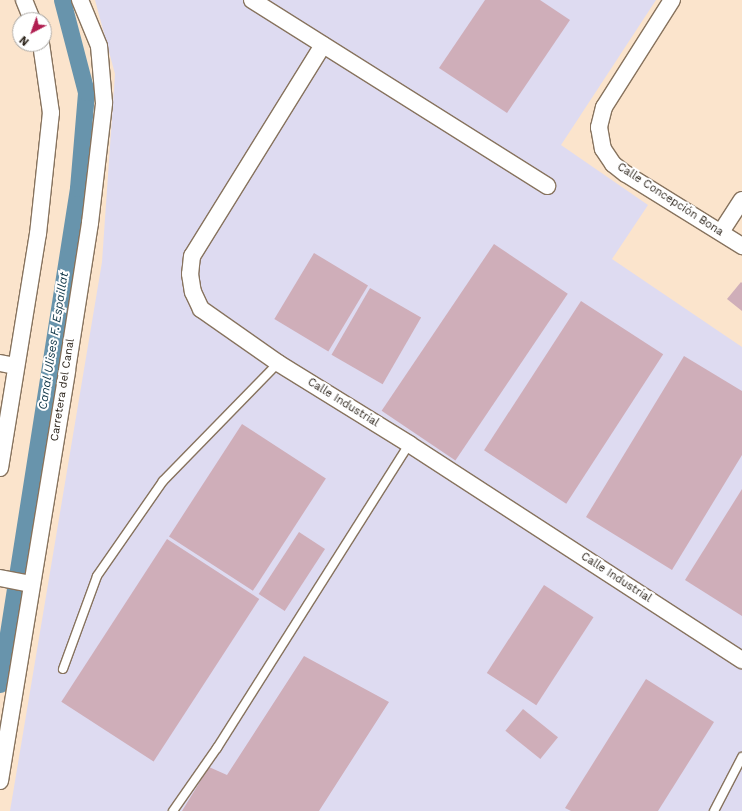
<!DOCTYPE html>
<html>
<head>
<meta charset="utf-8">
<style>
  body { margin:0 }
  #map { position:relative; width:742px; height:811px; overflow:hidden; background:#fbe4cc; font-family:"Work Sans",sans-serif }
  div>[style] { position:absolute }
  .industrial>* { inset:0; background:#dedbf1 }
  .canal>* { height:17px; margin:-8.5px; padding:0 8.5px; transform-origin:8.5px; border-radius:8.5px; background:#6894ac }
  .building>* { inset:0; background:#cfaeb9; transform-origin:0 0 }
  .roads { filter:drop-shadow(1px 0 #87735e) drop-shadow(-1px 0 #87735e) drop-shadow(0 1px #87735e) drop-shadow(0 -1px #87735e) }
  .service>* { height:8px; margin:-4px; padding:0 4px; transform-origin:4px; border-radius:4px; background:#fff }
  .minor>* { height:16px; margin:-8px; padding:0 8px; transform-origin:8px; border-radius:8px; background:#fff }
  span { translate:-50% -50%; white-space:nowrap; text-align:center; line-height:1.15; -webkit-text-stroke:4px #fff; paint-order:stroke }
  .street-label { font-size:11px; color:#2a2219 }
  .water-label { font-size:12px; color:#0e3547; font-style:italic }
  .north { position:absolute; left:12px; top:12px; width:40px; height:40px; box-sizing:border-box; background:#fff; border:1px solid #aaa7a3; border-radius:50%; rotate:221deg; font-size:11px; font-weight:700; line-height:16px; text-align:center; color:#2a2219 }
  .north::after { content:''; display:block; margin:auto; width:14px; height:18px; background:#b01f51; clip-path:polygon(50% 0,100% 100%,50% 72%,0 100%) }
</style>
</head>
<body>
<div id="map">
  <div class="industrial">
    <div style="clip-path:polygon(95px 0,656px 0,561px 145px,648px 205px,612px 259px,742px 347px,742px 811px,10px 811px,102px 262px,115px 74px)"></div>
  </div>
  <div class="canal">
    <div style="left:0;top:684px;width:502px;rotate:-81.06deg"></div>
    <div style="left:78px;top:188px;width:96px;rotate:-85.2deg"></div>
    <div style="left:86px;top:92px;width:95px;rotate:-104.6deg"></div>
  </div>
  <div class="building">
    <div style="clip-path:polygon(485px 0,540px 0,570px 20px,507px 113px,439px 68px)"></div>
    <div style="left:494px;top:244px;width:89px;height:201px;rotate:34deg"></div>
    <div style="left:314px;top:253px;width:63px;height:77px;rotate:31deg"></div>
    <div style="clip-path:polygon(741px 282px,742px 283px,742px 311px,727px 299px)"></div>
    <div style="left:370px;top:288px;width:59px;height:77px;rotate:30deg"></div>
    <div style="left:581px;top:301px;width:98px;height:178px;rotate:33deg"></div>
    <div style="clip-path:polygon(684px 356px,742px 391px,742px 455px,672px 570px,586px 517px)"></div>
    <div style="left:242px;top:424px;width:100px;height:134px;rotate:33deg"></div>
    <div style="clip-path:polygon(742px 489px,742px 616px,685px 580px)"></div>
    <div style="left:299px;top:532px;width:31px;height:74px;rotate:33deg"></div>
    <div style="left:167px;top:539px;width:110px;height:194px;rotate:33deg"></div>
    <div style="left:544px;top:585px;width:59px;height:105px;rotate:33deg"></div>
    <div style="clip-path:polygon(304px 656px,389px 702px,319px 811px,182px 811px,209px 767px,227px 775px)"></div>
    <div style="clip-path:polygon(646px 679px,714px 722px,658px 811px,571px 811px,565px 808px)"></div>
    <div style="left:523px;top:709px;width:45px;height:28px;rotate:39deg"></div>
  </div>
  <div class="roads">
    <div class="service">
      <div style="left:63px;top:669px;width:99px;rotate:-69.9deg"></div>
      <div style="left:97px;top:576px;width:116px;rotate:-55.2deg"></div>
      <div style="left:163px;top:481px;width:165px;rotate:-45.7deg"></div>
      <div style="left:173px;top:811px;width:77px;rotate:-55.1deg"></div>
      <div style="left:217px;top:748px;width:360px;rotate:-57.7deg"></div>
      <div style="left:714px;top:811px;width:61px;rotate:-62.6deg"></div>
    </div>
    <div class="minor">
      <div style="left:24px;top:0;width:22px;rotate:68deg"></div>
      <div style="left:252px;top:0;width:349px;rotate:32.2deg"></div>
      <div style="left:672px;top:0;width:127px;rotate:122.4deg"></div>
      <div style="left:604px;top:107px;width:21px;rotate:104deg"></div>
      <div style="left:599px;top:127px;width:22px;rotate:80deg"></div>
      <div style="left:603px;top:149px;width:18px;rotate:56deg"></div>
      <div style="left:613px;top:164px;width:16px;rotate:38deg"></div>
      <div style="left:626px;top:174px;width:137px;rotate:31.8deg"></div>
      <div style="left:323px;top:45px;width:248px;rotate:121.8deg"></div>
      <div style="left:192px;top:256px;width:18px;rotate:96deg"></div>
      <div style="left:190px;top:274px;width:18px;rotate:81deg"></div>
      <div style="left:193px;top:292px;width:19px;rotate:65deg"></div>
      <div style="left:201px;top:309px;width:94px;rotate:35deg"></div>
      <div style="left:278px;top:363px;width:154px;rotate:31.7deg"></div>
      <div style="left:409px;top:444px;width:397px;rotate:33deg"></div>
      <div style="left:721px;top:232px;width:38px;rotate:-57deg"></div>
      <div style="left:0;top:363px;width:16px;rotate:11deg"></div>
      <div style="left:0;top:468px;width:237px;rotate:-80.8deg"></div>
      <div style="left:38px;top:234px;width:122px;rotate:-83.9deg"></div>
      <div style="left:51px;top:113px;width:70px;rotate:-98.2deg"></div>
      <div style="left:0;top:578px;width:32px;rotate:11deg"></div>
      <div style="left:0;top:781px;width:416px;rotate:-80.7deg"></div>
      <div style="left:67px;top:370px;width:149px;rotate:-81.1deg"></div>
      <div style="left:90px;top:223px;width:121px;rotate:-83.3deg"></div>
      <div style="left:104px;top:103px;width:57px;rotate:-95deg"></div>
      <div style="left:99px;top:46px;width:50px;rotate:-112.4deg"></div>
    </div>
  </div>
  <div class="street-label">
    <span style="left:670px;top:200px;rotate:33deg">Calle Concepción Bona</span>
    <span style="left:63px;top:390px;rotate:-81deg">Carretera del Canal</span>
    <span style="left:343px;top:403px;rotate:32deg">Calle Industrial</span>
    <span style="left:616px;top:578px;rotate:33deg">Calle Industrial</span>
  </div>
  <div class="water-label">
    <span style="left:54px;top:341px;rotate:-81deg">Canal Ulises F. Espaillat</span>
  </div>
  <div class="north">N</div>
</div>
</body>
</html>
